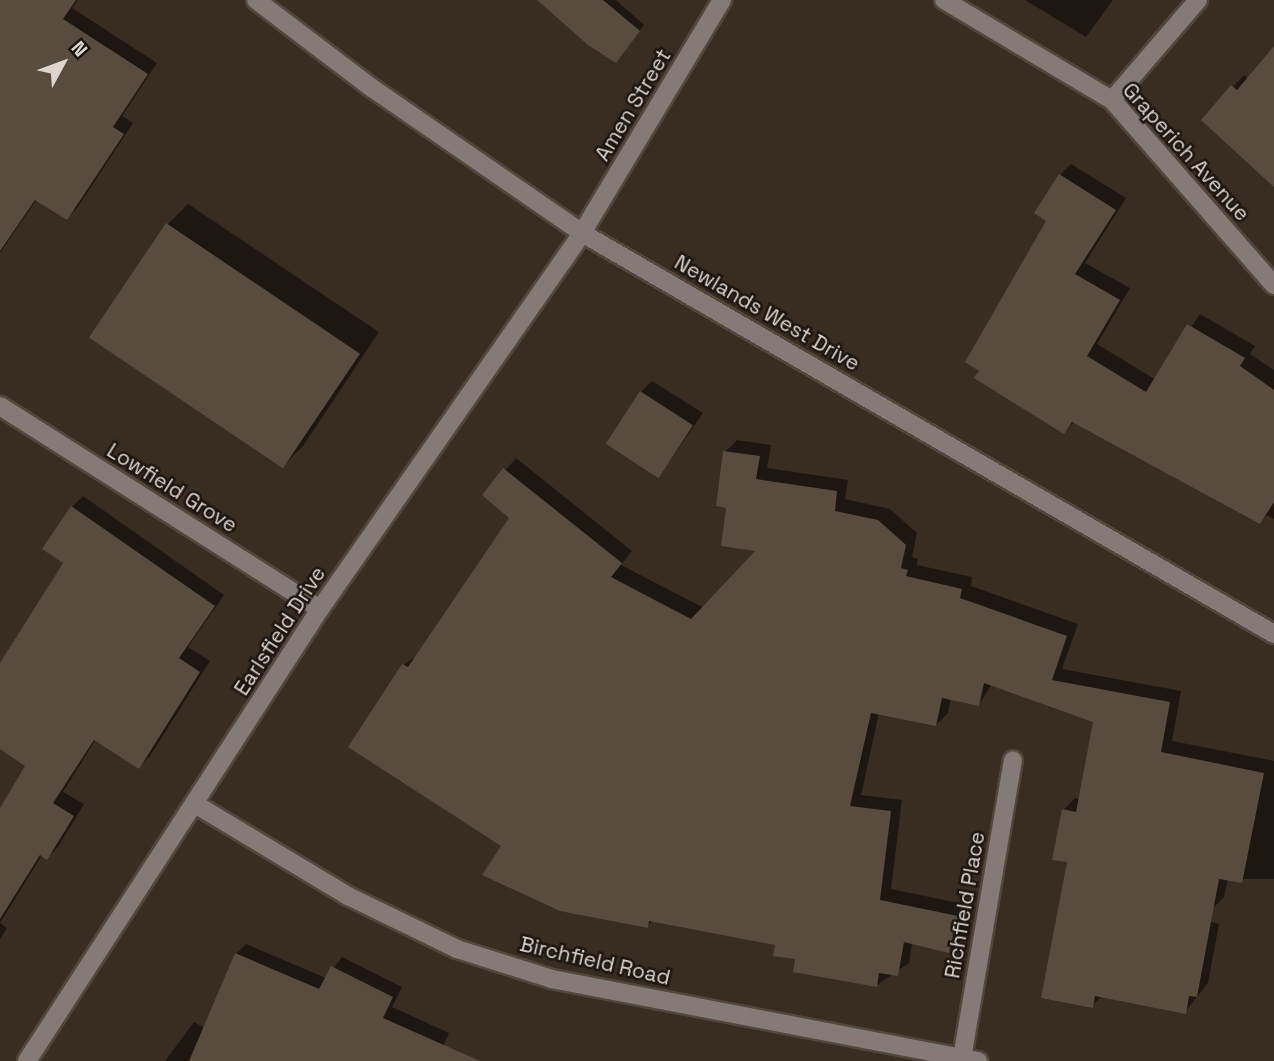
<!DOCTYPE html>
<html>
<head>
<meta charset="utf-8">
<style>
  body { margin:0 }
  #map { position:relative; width:1274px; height:1061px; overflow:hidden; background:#392c20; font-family:"Space Grotesk",sans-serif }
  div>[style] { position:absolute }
  .shadow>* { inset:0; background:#0007 }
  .building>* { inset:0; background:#594b3e; transform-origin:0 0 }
  .roads { filter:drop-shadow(2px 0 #53473c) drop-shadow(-2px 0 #53473c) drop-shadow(0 2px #53473c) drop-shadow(0 -2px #53473c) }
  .minor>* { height:18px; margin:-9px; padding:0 9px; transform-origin:9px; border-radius:9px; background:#847a78 }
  span { translate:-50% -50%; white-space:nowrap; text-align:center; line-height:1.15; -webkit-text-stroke:5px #1c1610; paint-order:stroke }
  .street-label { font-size:21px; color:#ded5cd }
  .north { position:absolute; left:28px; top:28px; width:70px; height:70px; -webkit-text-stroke:5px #1c1610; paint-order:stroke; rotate:49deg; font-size:19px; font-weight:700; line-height:28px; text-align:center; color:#ded5cd }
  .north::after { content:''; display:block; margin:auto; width:24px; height:32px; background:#ded5cd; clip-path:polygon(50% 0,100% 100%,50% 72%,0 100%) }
</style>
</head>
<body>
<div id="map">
  <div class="shadow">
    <div style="clip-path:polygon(0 0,78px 0,72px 8px,157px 63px,122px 116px,133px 123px,77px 208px,67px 218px,37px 199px,0 253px)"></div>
    <div style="clip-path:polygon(547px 0,616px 0,644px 25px,621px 55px)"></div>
    <div style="clip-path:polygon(1025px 0,1113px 0,1086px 37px)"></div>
    <div style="clip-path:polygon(1274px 50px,1274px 135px,1233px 87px,1244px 75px,1249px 80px)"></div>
    <div style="clip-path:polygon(1071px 164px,1126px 198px,1085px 263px,1130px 288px,1097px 344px,1156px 380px,1200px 314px,1255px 346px,1250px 354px,1274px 370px,1274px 519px,1267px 515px,1260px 522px,1075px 421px,1064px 432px,1049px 220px,1060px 175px)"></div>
    <div style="clip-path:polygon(188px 204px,379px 332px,303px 446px,283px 466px,92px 338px,168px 224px)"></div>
    <div style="clip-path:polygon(652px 381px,703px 413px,659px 476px,641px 392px)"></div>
    <div style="clip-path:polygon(737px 440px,771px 445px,767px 468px,848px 480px,845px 499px,890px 509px,917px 533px,912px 557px,918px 559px,917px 565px,972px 577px,971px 586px,1078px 624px,1062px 669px,1181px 691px,1172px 741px,1274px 761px,1274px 879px,1228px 879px,1224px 897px,1212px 909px,1179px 913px,1219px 924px,1208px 983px,1185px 1012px,1102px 996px,1092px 1006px,1063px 810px,1075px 798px,1080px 799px,1095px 721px,992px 684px,979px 704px,951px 698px,948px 713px,936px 725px,879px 713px,861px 795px,902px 800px,891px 889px,968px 905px,961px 940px,949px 951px,912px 943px,909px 963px,877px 985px,797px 958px,777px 944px,653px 920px,648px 926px,503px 846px,351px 747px,404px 665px,418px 655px,512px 517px,484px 495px,516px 458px,632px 551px,621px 565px,704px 608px,759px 550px,728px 506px,725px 452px)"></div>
    <div style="clip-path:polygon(83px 496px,224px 595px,188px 647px,210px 661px,150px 756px,139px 767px,96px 739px,63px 792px,84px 804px,58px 847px,47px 858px,42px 855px,0 923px,0 811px,27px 765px,0 747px,0 666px,65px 562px,72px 507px)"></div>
    <div style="clip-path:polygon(0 923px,7px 928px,0 939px)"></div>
    <div style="clip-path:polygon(246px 944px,326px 978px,342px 957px,402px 987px,392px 1007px,449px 1033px,437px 1061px,165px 1061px,194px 1022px,205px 1028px,236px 954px)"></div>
  </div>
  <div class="building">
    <div style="clip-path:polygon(0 0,76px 0,63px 19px,148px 74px,113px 127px,124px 134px,67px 220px,35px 200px,0 251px)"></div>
    <div style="clip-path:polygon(537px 0,603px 0,640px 31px,616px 63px,588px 45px)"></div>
    <div style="clip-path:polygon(1274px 46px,1274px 187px,1201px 120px,1231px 85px,1237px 90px)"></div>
    <div style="clip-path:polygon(1059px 174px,1116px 210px,1075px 274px,1120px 300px,1087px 356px,1146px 392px,1187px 324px,1245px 358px,1240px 366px,1274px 390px,1274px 502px,1260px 524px,1072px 422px,1064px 434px,974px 378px,979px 371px,965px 362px,1046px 221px,1034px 213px)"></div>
    <div style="left:166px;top:223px;width:234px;height:138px;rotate:34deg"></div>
    <div style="left:640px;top:391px;width:63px;height:63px;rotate:33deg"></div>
    <div style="clip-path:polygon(723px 451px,760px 456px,756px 479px,837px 491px,835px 511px,878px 520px,906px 545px,901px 568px,908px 570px,906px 576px,962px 589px,960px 598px,1067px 636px,1052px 680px,1170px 702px,1161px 752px,1264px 773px,1242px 883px,1219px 879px,1197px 997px,1189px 996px,1186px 1014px,1095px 996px,1093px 1008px,1041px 998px,1067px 862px,1052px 860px,1062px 809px,1076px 812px,1093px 722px,984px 683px,979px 706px,942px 698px,936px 726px,871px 713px,850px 806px,891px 811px,880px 900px,958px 916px,949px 953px,904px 942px,898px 976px,879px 973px,877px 987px,793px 972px,795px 959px,773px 956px,775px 945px,649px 921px,648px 928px,560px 911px,482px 875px,501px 846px,348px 747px,402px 664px,408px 667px,509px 518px,482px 495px,503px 468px,622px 563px,611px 577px,691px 619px,755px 551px,721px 546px,726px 508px,716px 506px)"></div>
    <div style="clip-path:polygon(71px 506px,215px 606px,179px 658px,200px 672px,139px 769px,94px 740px,53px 803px,74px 816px,47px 860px,40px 855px,0 919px,0 808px,25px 766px,0 749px,0 663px,63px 563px,42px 549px)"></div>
    <div style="clip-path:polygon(235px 953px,319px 989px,331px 966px,393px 997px,383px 1018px,480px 1061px,189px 1061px)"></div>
  </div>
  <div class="roads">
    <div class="minor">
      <div style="left:256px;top:0;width:146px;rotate:37.2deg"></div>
      <div style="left:372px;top:88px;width:255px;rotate:34.6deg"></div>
      <div style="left:582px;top:233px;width:800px;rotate:30.09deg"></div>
      <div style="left:944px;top:0;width:196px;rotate:30.8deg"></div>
      <div style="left:1112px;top:100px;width:246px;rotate:48.8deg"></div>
      <div style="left:1112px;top:100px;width:132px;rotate:-49.3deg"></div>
      <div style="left:0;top:406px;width:379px;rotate:32.4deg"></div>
      <div style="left:195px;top:804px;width:179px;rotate:31deg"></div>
      <div style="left:348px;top:896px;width:121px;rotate:25.9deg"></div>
      <div style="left:457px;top:949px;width:100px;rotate:17.5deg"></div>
      <div style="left:552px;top:979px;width:434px;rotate:10.9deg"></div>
      <div style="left:962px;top:1058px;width:302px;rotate:-80.3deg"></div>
      <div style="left:27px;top:1061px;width:539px;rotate:-57.05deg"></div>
      <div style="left:320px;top:609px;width:458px;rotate:-55.1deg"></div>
      <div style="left:582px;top:233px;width:272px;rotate:-59deg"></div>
    </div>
  </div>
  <div class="street-label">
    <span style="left:633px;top:105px;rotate:-59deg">Amen Street</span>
    <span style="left:1186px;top:152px;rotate:48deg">Graperich Avenue</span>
    <span style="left:767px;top:313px;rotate:30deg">Newlands West Drive</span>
    <span style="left:172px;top:488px;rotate:32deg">Lowfield Grove</span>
    <span style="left:280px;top:631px;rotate:-57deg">Earlsfield Drive</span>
    <span style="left:965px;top:905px;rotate:-80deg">Richfield Place</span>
    <span style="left:595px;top:961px;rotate:13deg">Birchfield Road</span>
  </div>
  <div class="north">N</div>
</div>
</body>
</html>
